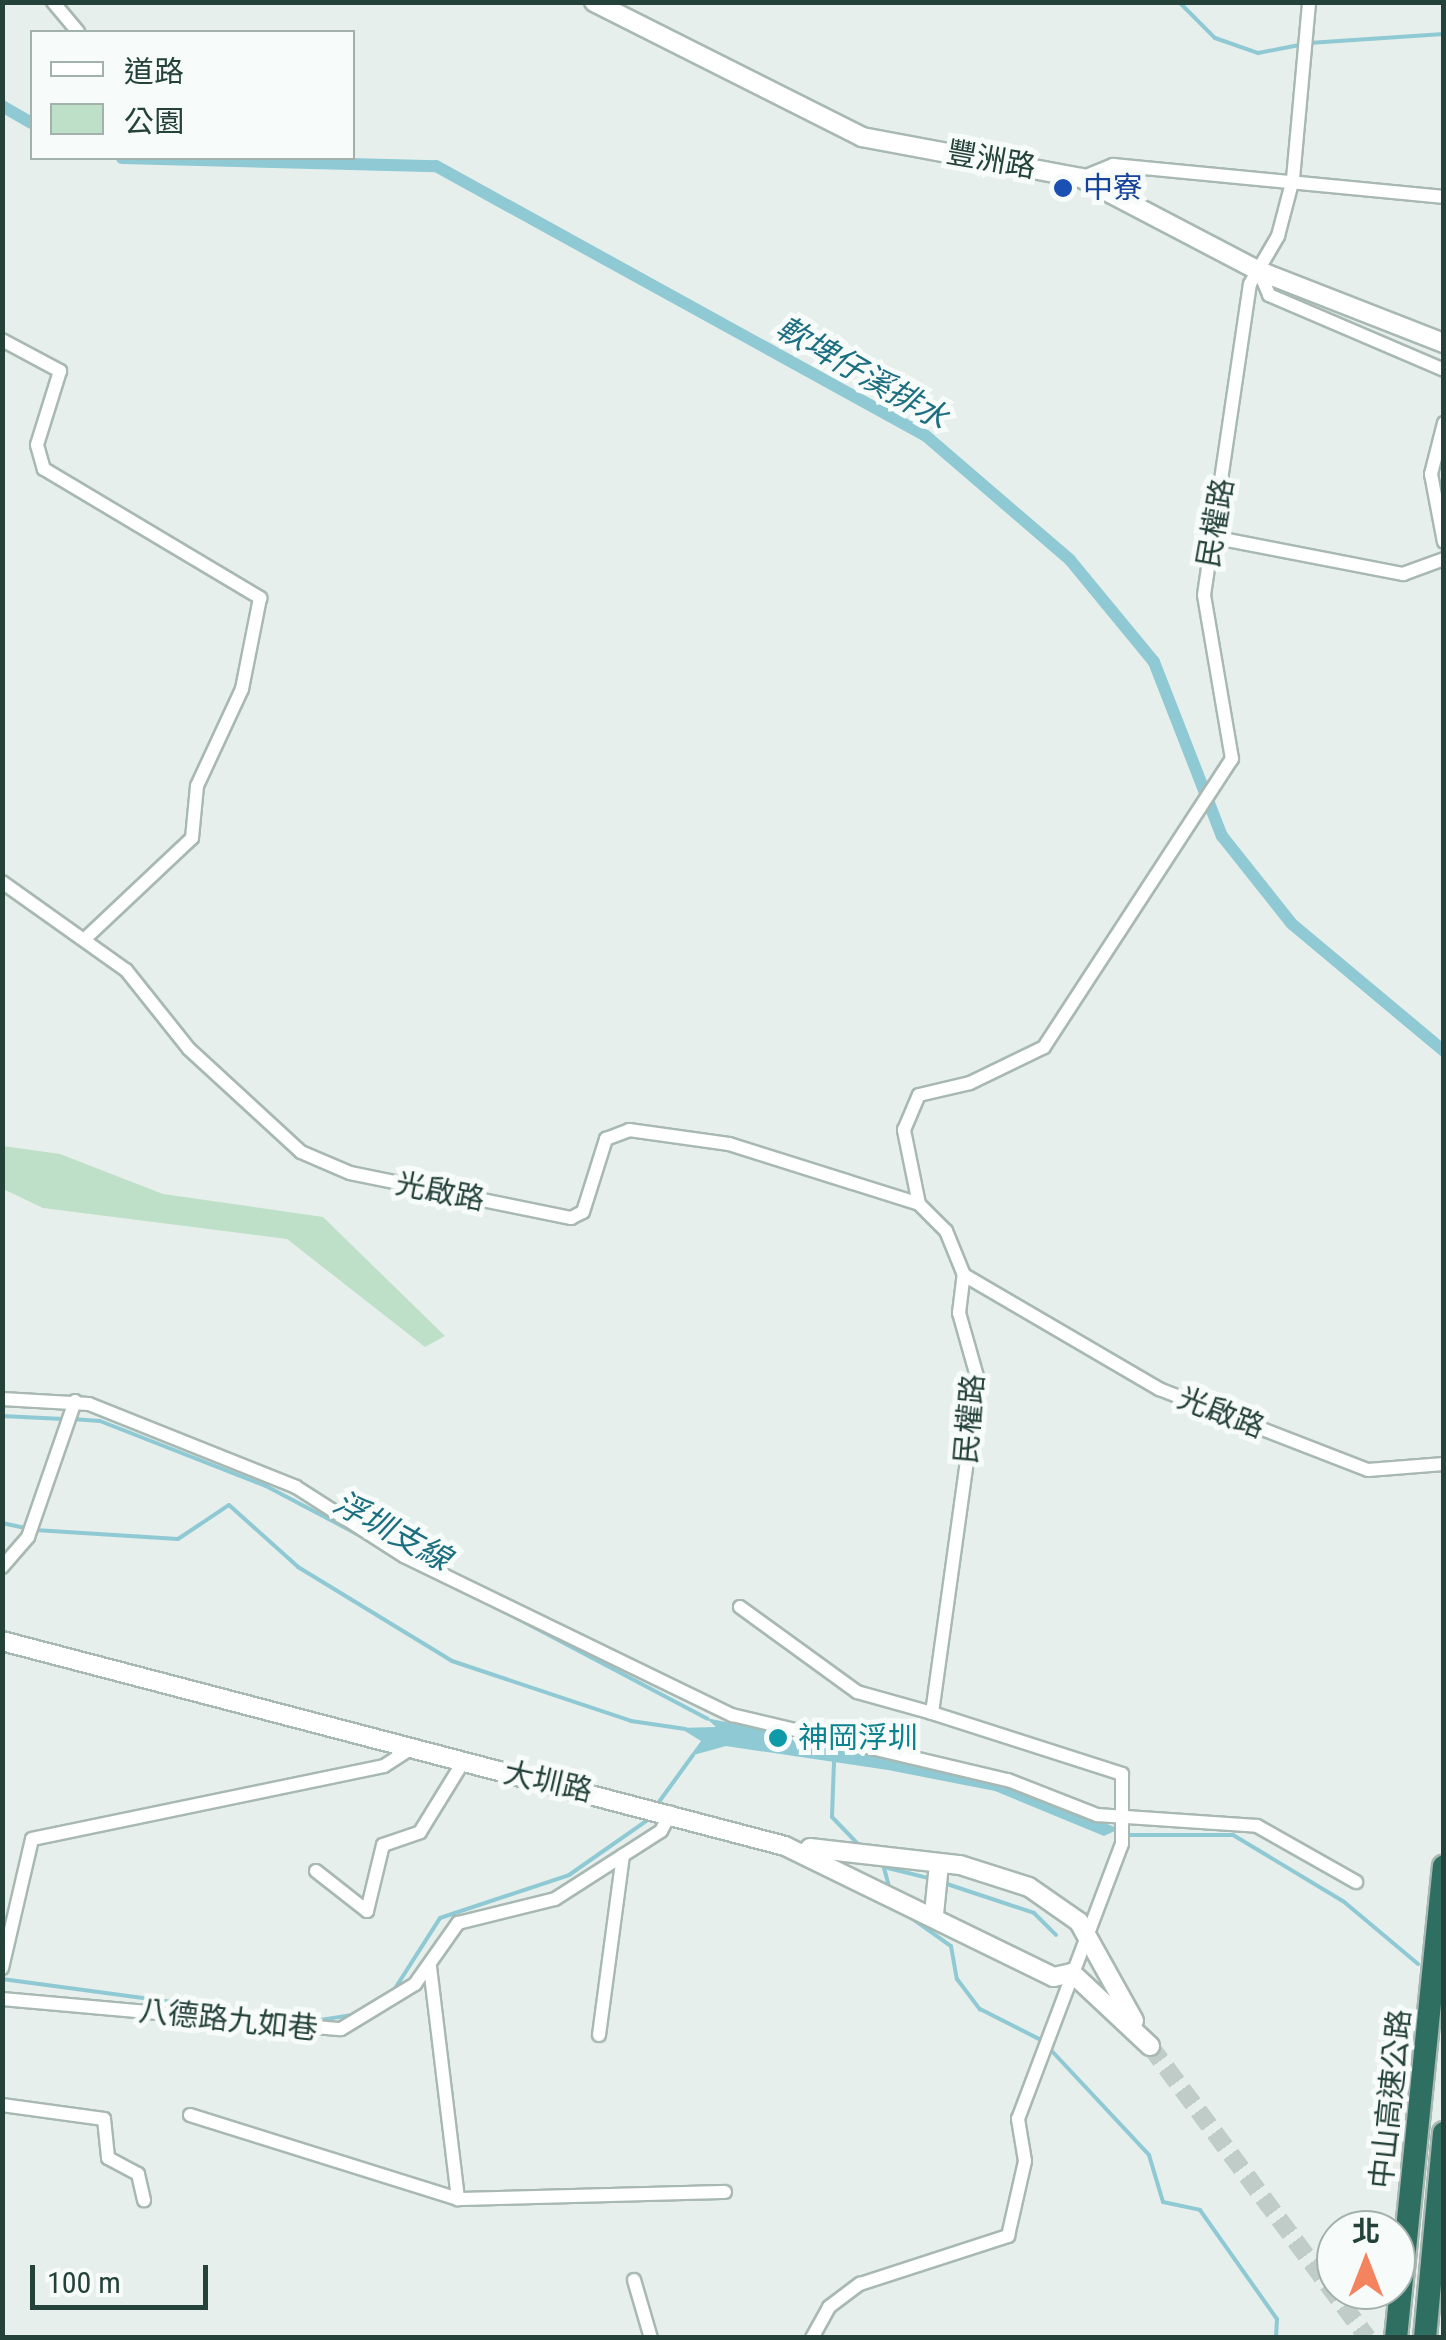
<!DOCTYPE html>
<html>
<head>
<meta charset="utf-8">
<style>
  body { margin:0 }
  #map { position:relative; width:1446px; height:2340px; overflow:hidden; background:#e6efeb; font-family:"Roboto Condensed","Noto Sans TC",sans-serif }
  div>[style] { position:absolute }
  .green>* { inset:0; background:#bfe0c8 }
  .water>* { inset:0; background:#8ec9d4 }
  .stream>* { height:4px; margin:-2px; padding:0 2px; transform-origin:2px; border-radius:2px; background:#8ec9d4 }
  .canal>* { height:12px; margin:-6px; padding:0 6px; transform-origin:6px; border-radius:6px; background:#8ec9d4 }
  .secondary-tunnel>* { height:18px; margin-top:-9px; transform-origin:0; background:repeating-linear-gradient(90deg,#bfccc8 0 18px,transparent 0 27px) }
  .roads { filter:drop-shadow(2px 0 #a8b8b2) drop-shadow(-2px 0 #a8b8b2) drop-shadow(0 2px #a8b8b2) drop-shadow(0 -2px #a8b8b2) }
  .street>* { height:12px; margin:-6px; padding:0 6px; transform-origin:6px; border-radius:6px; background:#fff }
  .secondary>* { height:18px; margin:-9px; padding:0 9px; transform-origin:9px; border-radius:9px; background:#fff }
  .highway>* { height:22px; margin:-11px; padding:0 11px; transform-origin:11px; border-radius:11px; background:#2f6f62 }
  .dots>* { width:28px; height:28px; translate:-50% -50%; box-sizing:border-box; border:5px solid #f7fbf9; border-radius:50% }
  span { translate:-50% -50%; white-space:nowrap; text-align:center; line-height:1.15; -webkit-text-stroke:10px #f7fbf9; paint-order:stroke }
  .street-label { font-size:30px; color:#24423a }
  .transit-label { font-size:30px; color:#164399 }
  .left { translate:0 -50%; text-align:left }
  .culture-label { font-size:30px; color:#0d838f }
  .water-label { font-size:32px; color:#1c6f80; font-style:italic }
  .frame { position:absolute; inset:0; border:5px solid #24423a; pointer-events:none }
  .legend { position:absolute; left:30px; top:30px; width:325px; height:130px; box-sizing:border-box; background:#f7fbf9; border:2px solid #a3b1ad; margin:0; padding:12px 18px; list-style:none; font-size:30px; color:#24423a }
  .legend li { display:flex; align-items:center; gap:20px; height:50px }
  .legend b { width:50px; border:2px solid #a3b1ad }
  .north { position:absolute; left:1316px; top:2210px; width:100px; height:100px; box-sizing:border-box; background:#f7fbf9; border:2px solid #a3b1ad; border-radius:50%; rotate:0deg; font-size:28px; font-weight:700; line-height:40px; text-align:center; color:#24423a }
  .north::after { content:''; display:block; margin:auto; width:35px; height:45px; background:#f4845f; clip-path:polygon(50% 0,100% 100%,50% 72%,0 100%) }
  .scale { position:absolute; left:30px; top:2265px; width:178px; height:45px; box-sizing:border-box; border:5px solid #24423a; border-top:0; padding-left:12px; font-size:30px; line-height:35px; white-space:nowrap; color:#24423a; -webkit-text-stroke:8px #f7fbf9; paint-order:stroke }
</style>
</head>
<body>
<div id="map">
  <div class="green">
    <div style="clip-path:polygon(3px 1146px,60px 1154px,163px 1194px,323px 1217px,445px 1336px,425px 1347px,287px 1239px,43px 1208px,3px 1189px)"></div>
  </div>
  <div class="water">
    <div style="clip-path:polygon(706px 1718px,1005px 1779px,1119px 1829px,1104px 1836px,995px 1791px,888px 1770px,726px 1746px,690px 1756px,701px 1741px,680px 1728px,716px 1727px)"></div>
  </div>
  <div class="stream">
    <div style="left:1179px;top:2px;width:51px;rotate:45deg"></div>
    <div style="left:1215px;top:38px;width:46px;rotate:19.2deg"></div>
    <div style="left:1258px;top:53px;width:42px;rotate:-11deg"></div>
    <div style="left:1309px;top:43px;width:135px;rotate:-3.8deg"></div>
    <div style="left:2px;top:1416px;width:61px;rotate:2.8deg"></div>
    <div style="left:72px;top:1419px;width:28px;rotate:4deg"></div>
    <div style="left:100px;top:1421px;width:178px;rotate:21.4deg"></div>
    <div style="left:266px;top:1486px;width:499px;rotate:27.8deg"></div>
    <div style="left:2px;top:1523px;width:24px;rotate:12deg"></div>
    <div style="left:35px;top:1530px;width:143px;rotate:3.6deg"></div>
    <div style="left:178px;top:1539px;width:61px;rotate:-33.7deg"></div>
    <div style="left:229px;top:1505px;width:93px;rotate:41.9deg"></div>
    <div style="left:298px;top:1567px;width:180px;rotate:31.4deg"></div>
    <div style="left:452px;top:1661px;width:189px;rotate:18.5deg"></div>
    <div style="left:631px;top:1721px;width:55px;rotate:8.4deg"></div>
    <div style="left:834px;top:1762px;width:55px;rotate:92.1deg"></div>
    <div style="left:832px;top:1817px;width:40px;rotate:46deg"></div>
    <div style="left:656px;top:1806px;width:63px;rotate:-54deg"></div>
    <div style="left:1125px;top:1835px;width:108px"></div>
    <div style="left:1233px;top:1835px;width:128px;rotate:31deg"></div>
    <div style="left:1343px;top:1901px;width:98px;rotate:40deg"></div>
    <div style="left:883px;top:1864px;width:24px;rotate:75deg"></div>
    <div style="left:888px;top:1868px;width:45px;rotate:14deg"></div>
    <div style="left:941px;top:1882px;width:98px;rotate:18.4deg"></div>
    <div style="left:1034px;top:1913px;width:31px;rotate:45deg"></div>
    <div style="left:889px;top:1902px;width:76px;rotate:35.4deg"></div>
    <div style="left:951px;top:1946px;width:34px;rotate:80deg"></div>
    <div style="left:957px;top:1979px;width:38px;rotate:53deg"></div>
    <div style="left:980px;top:2009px;width:71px;rotate:26.9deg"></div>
    <div style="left:2px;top:1979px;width:315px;rotate:7.7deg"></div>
    <div style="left:314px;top:2021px;width:39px;rotate:-9deg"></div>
    <div style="left:394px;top:1990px;width:85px;rotate:-57.4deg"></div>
    <div style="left:440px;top:1918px;width:136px;rotate:-18.4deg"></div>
    <div style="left:569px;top:1875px;width:98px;rotate:-35deg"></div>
    <div style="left:1049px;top:2048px;width:146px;rotate:46.9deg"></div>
    <div style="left:1149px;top:2155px;width:49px;rotate:73.4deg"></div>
    <div style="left:1163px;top:2202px;width:38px;rotate:12deg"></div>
    <div style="left:1200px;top:2210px;width:133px;rotate:54.8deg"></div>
    <div style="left:1277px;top:2319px;width:19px;rotate:93deg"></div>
  </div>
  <div class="canal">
    <div style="left:2px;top:106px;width:34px;rotate:30deg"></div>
    <div style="left:122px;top:158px;width:314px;rotate:1.5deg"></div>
    <div style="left:436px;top:166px;width:559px;rotate:28.86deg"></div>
    <div style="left:926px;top:436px;width:190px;rotate:40.7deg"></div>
    <div style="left:1070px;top:560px;width:132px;rotate:50.5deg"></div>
    <div style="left:1154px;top:662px;width:187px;rotate:68.7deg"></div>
    <div style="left:1222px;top:836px;width:112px;rotate:51.5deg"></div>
    <div style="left:1292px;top:924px;width:198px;rotate:39.9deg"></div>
  </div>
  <div class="secondary-tunnel">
    <div style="left:1150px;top:2046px;width:364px;rotate:53.3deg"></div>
  </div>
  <div class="roads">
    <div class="street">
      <div style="left:53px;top:2px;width:39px;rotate:50deg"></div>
      <div style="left:1081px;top:178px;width:35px;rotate:-22deg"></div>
      <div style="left:1113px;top:165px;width:333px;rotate:5.5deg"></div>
      <div style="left:1259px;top:271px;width:26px;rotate:67deg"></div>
      <div style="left:1269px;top:295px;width:190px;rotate:23.2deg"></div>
      <div style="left:2px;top:340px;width:66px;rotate:28.1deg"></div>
      <div style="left:60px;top:371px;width:77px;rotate:107.3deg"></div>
      <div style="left:37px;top:445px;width:25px;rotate:74deg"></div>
      <div style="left:44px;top:469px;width:252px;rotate:30.8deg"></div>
      <div style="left:260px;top:598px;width:93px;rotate:101.2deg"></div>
      <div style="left:242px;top:689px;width:107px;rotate:114.9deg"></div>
      <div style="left:197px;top:786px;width:52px;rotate:95.5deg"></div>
      <div style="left:192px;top:838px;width:144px;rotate:136.7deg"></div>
      <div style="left:1444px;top:423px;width:53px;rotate:104.3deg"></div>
      <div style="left:1431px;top:474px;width:69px;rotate:79.2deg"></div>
      <div style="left:1212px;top:537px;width:195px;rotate:11deg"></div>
      <div style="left:1403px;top:574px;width:44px;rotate:-20.1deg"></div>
      <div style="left:2px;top:882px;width:152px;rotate:35.4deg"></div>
      <div style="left:126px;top:970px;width:101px;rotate:51.4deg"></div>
      <div style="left:189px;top:1049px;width:152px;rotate:42.6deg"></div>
      <div style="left:301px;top:1152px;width:53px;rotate:23.2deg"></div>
      <div style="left:350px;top:1173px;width:226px;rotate:11.5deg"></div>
      <div style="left:571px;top:1218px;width:13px;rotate:-27deg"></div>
      <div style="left:583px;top:1212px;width:77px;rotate:-72.5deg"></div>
      <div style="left:606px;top:1139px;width:25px;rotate:-21deg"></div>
      <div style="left:629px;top:1130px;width:101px;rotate:8deg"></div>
      <div style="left:729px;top:1144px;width:199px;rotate:17.5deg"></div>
      <div style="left:964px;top:1275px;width:226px;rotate:30.3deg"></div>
      <div style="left:1159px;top:1389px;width:224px;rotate:21.2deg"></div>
      <div style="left:1368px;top:1470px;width:76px;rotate:-4.5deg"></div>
      <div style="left:2px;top:1399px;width:87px;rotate:3.3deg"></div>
      <div style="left:89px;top:1404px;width:223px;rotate:21.8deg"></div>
      <div style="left:296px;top:1487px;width:128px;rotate:32.6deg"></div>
      <div style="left:404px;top:1556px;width:365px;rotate:25.9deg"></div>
      <div style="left:732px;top:1715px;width:284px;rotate:13.3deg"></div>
      <div style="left:1008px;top:1780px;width:96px;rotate:21.5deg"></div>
      <div style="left:1097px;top:1815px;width:160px;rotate:3.9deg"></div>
      <div style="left:1257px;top:1826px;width:114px;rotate:29.5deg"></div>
      <div style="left:2px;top:1567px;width:40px;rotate:-49deg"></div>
      <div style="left:28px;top:1537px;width:144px;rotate:-70.9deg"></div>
      <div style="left:740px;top:1607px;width:145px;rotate:36deg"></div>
      <div style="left:857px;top:1692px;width:78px;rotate:15.6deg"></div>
      <div style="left:316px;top:1871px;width:65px;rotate:38.1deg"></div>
      <div style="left:367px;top:1911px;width:68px;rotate:-76.4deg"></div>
      <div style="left:383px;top:1845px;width:39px;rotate:-19deg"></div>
      <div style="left:420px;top:1832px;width:82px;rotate:-58.4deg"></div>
      <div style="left:430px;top:1967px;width:234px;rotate:83.1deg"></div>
      <div style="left:458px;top:2199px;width:267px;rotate:-1.5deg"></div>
      <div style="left:2px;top:1968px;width:132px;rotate:-76.9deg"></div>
      <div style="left:32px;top:1839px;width:359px;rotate:-11.7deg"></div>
      <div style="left:384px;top:1766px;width:31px;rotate:-33deg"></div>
      <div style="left:2px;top:1999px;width:340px;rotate:5.1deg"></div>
      <div style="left:341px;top:2029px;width:87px;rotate:-31.3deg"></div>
      <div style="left:415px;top:1984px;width:75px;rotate:-54.8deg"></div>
      <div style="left:458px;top:1923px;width:100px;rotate:-13.9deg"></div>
      <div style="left:555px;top:1899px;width:126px;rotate:-32.7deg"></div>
      <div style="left:661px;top:1831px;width:21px;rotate:-62deg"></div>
      <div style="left:599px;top:2035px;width:181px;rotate:-82.4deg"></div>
      <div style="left:2px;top:2105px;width:103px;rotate:7.8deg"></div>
      <div style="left:104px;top:2119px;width:39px;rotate:84deg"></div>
      <div style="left:108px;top:2158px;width:34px;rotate:28deg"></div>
      <div style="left:138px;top:2174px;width:27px;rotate:77deg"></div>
      <div style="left:190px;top:2115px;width:281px;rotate:17.4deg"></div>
      <div style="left:634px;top:2280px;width:60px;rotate:73.7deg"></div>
      <div style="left:812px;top:2338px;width:35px;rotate:-61deg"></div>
      <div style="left:829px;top:2307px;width:39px;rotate:-37deg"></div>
      <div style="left:860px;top:2284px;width:156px;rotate:-18deg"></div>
      <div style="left:1008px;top:2236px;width:77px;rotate:-77.2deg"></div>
      <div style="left:1025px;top:2161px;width:43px;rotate:-99.5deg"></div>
      <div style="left:1018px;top:2119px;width:294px;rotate:-69.3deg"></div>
      <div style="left:1122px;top:1844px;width:70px;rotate:-90deg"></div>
      <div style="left:1122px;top:1774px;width:200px;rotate:-162.2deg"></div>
      <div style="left:932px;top:1713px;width:336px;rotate:-82.1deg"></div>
      <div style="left:978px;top:1380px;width:70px;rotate:-105.8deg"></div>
      <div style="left:959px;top:1313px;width:38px;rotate:-83deg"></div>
      <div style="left:964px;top:1275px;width:48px;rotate:-112.2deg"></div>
      <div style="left:946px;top:1231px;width:38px;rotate:-135deg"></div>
      <div style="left:919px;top:1204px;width:76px;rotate:-101.5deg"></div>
      <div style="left:904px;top:1130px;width:38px;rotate:-67deg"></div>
      <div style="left:919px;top:1095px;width:52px;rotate:-13.2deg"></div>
      <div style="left:970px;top:1083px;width:82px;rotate:-25.9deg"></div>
      <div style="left:1044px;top:1047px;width:344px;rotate:-56.9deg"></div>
      <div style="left:1232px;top:759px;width:166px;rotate:-99.7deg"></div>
      <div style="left:1204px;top:595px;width:314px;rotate:-81.6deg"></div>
      <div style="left:1250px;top:284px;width:56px;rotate:-59.7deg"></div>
      <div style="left:1278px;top:236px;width:59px;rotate:-75.3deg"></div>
      <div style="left:1293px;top:179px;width:178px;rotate:-84.8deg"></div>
    </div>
    <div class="secondary">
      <div style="left:594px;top:2px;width:300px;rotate:26.7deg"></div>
      <div style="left:862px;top:137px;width:223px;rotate:10.6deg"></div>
      <div style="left:1081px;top:178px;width:201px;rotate:27.6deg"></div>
      <div style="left:1259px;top:271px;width:199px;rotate:21.3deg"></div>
      <div style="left:2px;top:1641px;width:809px;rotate:14.67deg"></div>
      <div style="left:785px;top:1846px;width:299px;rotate:26deg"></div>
      <div style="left:1054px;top:1977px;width:18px;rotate:-13deg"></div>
      <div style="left:1072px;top:1973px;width:107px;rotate:43.1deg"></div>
      <div style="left:810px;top:1848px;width:151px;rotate:6.5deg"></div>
      <div style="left:960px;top:1865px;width:72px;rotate:17.7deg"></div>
      <div style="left:1029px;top:1887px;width:61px;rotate:35deg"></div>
      <div style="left:1079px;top:1922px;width:113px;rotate:60.9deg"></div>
      <div style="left:934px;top:1914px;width:50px;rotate:-84.3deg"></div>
    </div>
    <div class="highway">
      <div style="left:1396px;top:2338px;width:474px;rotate:-84.2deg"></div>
      <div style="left:1425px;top:2338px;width:206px;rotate:-84.7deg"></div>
    </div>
  </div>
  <div class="dots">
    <div style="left:1063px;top:188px;background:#1a4fb4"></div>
    <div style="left:778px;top:1738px;background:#0f9aa8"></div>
  </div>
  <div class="street-label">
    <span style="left:991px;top:160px;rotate:10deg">豐洲路</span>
    <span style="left:1216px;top:523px;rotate:-80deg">民權路</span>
    <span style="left:440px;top:1192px;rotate:11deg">光啟路</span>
    <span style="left:1221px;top:1413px;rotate:21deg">光啟路</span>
    <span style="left:970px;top:1419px;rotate:-85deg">民權路</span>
    <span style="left:548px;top:1782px;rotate:13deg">大圳路</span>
    <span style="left:228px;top:2020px;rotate:6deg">八德路九如巷</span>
    <span style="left:1391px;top:2099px;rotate:-84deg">中山高速公路</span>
  </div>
  <div class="transit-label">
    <span class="left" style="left:1083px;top:188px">中寮</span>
  </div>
  <div class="culture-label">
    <span class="left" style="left:798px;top:1738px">神岡浮圳</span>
  </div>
  <div class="water-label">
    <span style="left:862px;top:373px;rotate:30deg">軟埤仔溪排水</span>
    <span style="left:392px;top:1531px;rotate:29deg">浮圳支線</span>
  </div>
  <div class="frame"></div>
  <ul class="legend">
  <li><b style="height:12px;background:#fff"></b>道路</li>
  <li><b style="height:28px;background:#bfe0c8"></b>公園</li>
  </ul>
  <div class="north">北</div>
  <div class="scale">100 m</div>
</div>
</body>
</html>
